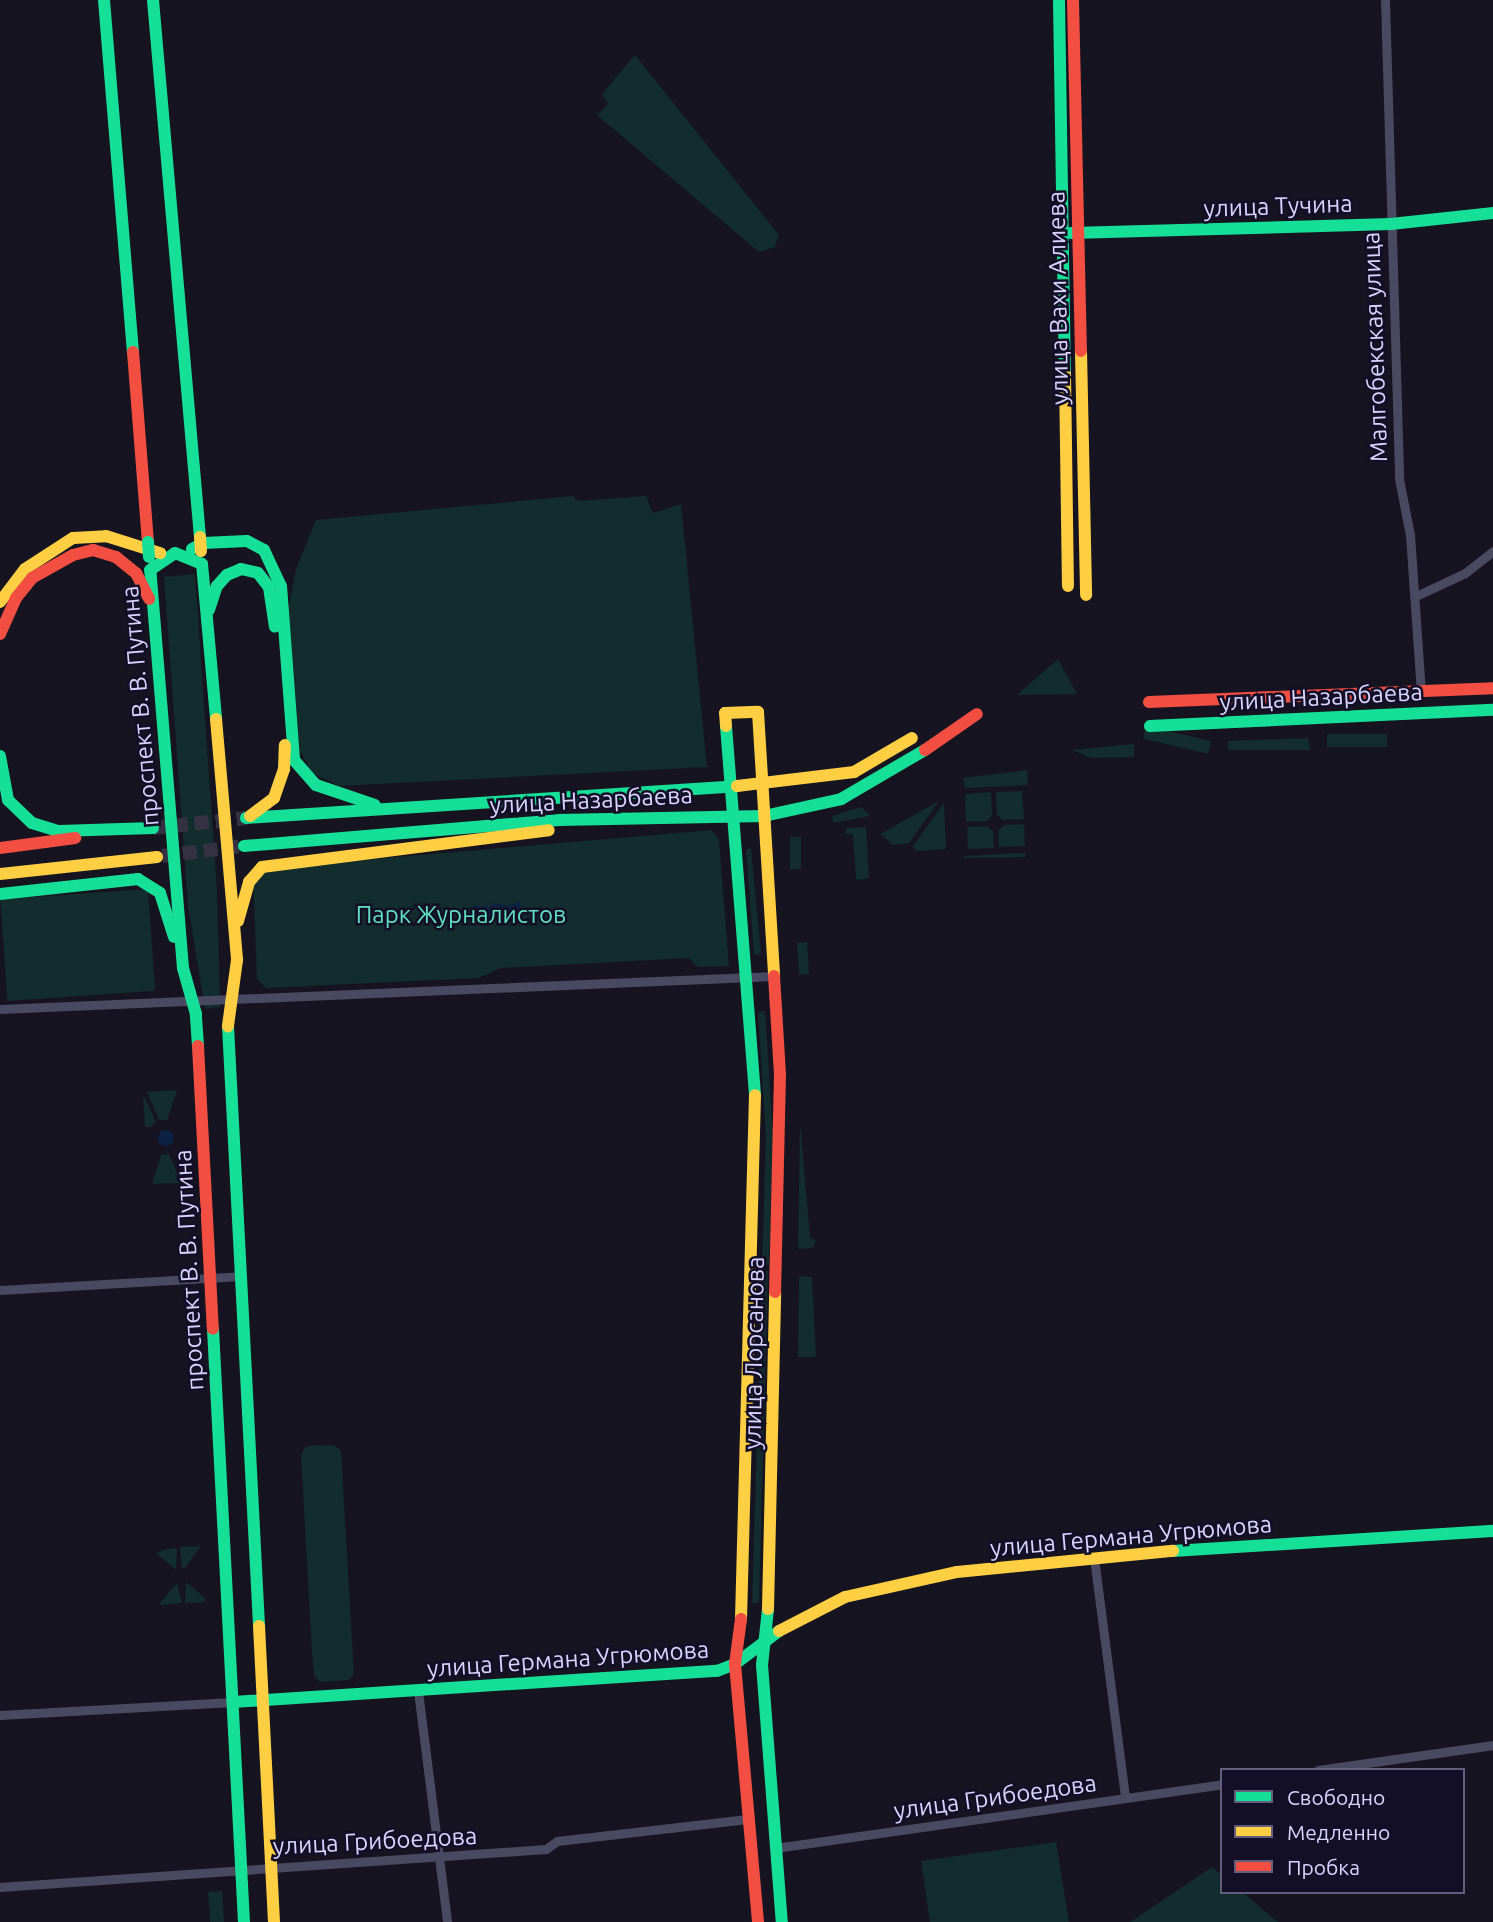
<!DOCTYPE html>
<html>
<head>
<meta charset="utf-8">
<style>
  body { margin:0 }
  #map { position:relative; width:1493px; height:1922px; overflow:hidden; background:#161421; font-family:Ubuntu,sans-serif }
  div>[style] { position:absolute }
  .green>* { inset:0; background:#132c2d; transform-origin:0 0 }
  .water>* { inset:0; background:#0d2144 }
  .round { border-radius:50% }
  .primary-tunnel>* { height:14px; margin-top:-7px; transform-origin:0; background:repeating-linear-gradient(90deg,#333142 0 14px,transparent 0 21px) }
  .street>* { height:9px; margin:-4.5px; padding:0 4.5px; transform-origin:4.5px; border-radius:4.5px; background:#4a4962 }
  .fast>* { height:12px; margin:-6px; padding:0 6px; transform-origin:6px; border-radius:6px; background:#16e098 }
  .slow>* { height:12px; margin:-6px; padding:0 6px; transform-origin:6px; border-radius:6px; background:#ffcf43 }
  .jam>* { height:12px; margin:-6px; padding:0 6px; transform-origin:6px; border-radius:6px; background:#f24e42 }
  .fast-bridge>* { height:12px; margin:-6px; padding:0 6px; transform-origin:6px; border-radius:6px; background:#16e098 }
  .slow-bridge>* { height:12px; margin:-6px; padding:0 6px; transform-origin:6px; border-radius:6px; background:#ffcf43 }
  span { translate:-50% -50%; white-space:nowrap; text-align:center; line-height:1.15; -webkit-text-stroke:5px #130f26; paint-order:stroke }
  .street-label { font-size:24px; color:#d9d4ff }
  .park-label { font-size:24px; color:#5fe0c0 }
  .legend { position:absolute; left:1220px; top:1768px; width:245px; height:126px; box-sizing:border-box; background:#130f26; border:2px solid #625e7d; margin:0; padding:9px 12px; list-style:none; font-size:21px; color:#d9d4ff }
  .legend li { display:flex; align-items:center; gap:14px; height:35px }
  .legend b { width:35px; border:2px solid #625e7d }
</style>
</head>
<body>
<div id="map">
  <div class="green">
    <div style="clip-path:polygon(635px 55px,779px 235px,775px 247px,759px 252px,597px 115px,608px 104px,602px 94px)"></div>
    <div style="clip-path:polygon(573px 496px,578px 501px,646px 496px,653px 513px,681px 504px,707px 767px,339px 786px,312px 773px,300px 751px,288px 610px,296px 569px,316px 520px)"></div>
    <div style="clip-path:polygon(195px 574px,217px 890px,220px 1007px,205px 1009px,188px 906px,164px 577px)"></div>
    <div style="clip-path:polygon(1058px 659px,1077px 694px,1017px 695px)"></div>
    <div style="left:1387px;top:734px;width:13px;height:60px;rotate:90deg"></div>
    <div style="clip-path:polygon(1308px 738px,1310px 750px,1228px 750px,1228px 741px)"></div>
    <div style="left:1211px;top:741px;width:13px;height:67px;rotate:103deg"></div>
    <div style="clip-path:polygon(1134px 744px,1134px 757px,1091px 758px,1072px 750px)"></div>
    <div style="clip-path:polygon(1027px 770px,1028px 785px,965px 788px,963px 778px)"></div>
    <div style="clip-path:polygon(1022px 791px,1024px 819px,1003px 820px,997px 815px,996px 792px)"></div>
    <div style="clip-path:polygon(991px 792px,992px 815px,987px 821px,966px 822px,965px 794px)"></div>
    <div style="clip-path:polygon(939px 801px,909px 843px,893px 845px,880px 834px)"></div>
    <div style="clip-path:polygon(944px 803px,946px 849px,916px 851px,913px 846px)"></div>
    <div style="clip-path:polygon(861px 807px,870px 816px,833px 823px,832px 816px)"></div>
    <div style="clip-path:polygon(1024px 824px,1025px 846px,999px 847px,998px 831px,1004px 825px)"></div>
    <div style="clip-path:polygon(987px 826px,993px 831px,994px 848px,968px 849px,967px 827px)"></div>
    <div style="clip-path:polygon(866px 827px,869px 878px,856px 880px,853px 834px,846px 834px,846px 828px)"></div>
    <div style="clip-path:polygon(712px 830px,719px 840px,729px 966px,698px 967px,689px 958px,501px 968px,479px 978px,266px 988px,257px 979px,253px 878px,258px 873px,293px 866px)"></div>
    <div style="left:790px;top:837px;width:11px;height:32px"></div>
    <div style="clip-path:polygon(751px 848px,761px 953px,759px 955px,754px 954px,746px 850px)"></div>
    <div style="clip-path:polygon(1025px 853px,1026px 857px,964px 858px,964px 856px)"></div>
    <div style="left:148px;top:889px;width:102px;height:148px;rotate:86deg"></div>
    <div style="left:807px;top:942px;width:32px;height:10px;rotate:86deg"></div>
    <div style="clip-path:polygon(765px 1011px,773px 1136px,769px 1265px,762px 1265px,766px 1136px,758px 1012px)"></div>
    <div style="clip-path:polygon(177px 1090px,167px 1120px,159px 1120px,147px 1092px)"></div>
    <div style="clip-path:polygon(143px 1094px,156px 1122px,150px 1127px,145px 1127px)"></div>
    <div style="clip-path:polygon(800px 1122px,810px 1237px,816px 1241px,812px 1248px,798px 1249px)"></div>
    <div style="clip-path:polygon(169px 1154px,181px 1183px,152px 1184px,161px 1155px)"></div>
    <div style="clip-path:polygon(762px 1271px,768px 1271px,759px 1603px,752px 1603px)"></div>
    <div style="clip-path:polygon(799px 1276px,812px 1277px,816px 1357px,798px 1357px)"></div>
    <div style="clip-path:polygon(334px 1445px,341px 1451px,354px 1674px,348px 1680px,320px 1682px,314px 1676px,312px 1652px,301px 1454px,307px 1446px)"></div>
    <div style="clip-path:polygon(201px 1546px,185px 1568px,182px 1568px,180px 1547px)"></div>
    <div style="clip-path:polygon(177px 1548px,176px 1570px,156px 1553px,166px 1549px)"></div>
    <div style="clip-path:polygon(186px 1582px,205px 1598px,205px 1602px,185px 1603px)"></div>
    <div style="clip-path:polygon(177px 1583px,182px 1603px,160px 1605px,160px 1603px)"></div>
    <div style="clip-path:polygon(1056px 1842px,1069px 1922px,930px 1922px,921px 1861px)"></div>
    <div style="clip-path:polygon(1212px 1867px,1222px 1875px,1222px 1892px,1242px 1892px,1278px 1922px,1130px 1922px)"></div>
    <div style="left:222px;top:1891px;width:31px;height:14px;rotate:86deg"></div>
  </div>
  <div class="water">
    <div style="clip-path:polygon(520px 901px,521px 914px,475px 917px,474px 905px,491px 907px,491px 903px,509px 906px)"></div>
    <div class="round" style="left:158px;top:1130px;width:16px;height:16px"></div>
  </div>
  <div class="primary-tunnel">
    <div style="left:153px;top:828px;width:94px;rotate:-6.1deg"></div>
    <div style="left:162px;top:856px;width:83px;rotate:-7deg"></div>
  </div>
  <div class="street">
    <div style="left:1385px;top:0;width:479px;rotate:88.3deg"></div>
    <div style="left:1399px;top:479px;width:57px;rotate:78.9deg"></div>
    <div style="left:1410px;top:535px;width:156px;rotate:86deg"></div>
    <div style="left:1416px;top:596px;width:54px;rotate:-25.1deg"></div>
    <div style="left:1465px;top:573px;width:36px;rotate:-38deg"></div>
    <div style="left:0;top:1009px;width:775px;rotate:-2.44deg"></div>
    <div style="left:0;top:1290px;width:241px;rotate:-3.3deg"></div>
    <div style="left:1094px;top:1558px;width:242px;rotate:82.6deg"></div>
    <div style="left:418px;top:1691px;width:233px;rotate:82.8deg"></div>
    <div style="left:0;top:1715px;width:233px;rotate:-3.2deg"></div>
    <div style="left:1318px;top:1770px;width:177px;rotate:-8.1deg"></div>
    <div style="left:775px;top:1848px;width:452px;rotate:-8.1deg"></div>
    <div style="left:0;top:1887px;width:547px;rotate:-3.98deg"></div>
    <div style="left:546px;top:1849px;width:14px;rotate:-36deg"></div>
    <div style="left:557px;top:1841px;width:192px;rotate:-6.6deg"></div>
  </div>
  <div class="fast">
    <div style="left:104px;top:0;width:353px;rotate:85.3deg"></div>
    <div style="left:153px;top:0;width:539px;rotate:85deg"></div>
    <div style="left:1059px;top:0;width:374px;rotate:89.1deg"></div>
    <div style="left:1071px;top:233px;width:320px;rotate:-1.6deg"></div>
    <div style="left:1391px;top:224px;width:103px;rotate:-6.2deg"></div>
    <div style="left:192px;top:549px;width:13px;rotate:-29deg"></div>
    <div style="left:203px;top:543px;width:44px;rotate:-2.6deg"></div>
    <div style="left:247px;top:541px;width:19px;rotate:28deg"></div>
    <div style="left:264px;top:550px;width:40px;rotate:65deg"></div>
    <div style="left:281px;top:586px;width:174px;rotate:85.7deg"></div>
    <div style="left:294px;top:760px;width:33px;rotate:49deg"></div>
    <div style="left:316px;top:785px;width:62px;rotate:18.7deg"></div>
    <div style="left:209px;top:610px;width:25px;rotate:-72deg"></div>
    <div style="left:217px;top:586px;width:15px;rotate:-48deg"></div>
    <div style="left:227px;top:575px;width:15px;rotate:-23deg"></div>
    <div style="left:241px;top:569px;width:17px;rotate:13deg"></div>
    <div style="left:258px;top:573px;width:18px;rotate:52deg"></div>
    <div style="left:269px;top:587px;width:40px;rotate:81.5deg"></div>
    <div style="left:726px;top:726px;width:370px;rotate:85.5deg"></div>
    <div style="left:1150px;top:726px;width:343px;rotate:-2.7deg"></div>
    <div style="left:0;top:756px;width:45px;rotate:79.7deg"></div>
    <div style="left:8px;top:800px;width:33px;rotate:44deg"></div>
    <div style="left:32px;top:823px;width:28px;rotate:17deg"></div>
    <div style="left:59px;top:831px;width:94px;rotate:-1.8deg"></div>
    <div style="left:246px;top:818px;width:492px;rotate:-3.7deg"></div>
    <div style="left:244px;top:846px;width:316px;rotate:-4.7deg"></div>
    <div style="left:559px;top:820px;width:205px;rotate:-1.1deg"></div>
    <div style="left:764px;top:816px;width:79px;rotate:-12.4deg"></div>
    <div style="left:841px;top:799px;width:97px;rotate:-30.3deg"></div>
    <div style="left:0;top:894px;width:139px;rotate:-6.2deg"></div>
    <div style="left:138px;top:879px;width:26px;rotate:32deg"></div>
    <div style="left:160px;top:893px;width:46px;rotate:72.3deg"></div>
    <div style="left:228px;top:1026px;width:601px;rotate:87.04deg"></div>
    <div style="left:198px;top:1046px;width:32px;rotate:-94deg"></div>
    <div style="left:196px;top:1014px;width:48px;rotate:-105.8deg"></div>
    <div style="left:183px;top:968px;width:399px;rotate:-94.7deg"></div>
    <div style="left:150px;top:570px;width:30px;rotate:-34deg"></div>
    <div style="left:175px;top:553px;width:29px;rotate:22deg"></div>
    <div style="left:202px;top:564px;width:156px;rotate:84.8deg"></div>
    <div style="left:213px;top:1329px;width:594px;rotate:87.01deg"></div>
    <div style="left:1173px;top:1551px;width:321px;rotate:-3.6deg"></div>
    <div style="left:768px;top:1609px;width:56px;rotate:96.1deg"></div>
    <div style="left:762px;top:1665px;width:258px;rotate:85.6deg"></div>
    <div style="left:233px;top:1702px;width:485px;rotate:-3.7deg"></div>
    <div style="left:717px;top:1671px;width:19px;rotate:-21deg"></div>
    <div style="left:735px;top:1664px;width:55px;rotate:-36.9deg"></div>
  </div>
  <div class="slow">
    <div style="left:1081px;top:351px;width:244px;rotate:88.8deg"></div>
    <div style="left:1065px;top:374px;width:212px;rotate:89.2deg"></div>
    <div style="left:0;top:602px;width:41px;rotate:-52.9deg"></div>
    <div style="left:25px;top:569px;width:57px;rotate:-32.9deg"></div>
    <div style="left:73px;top:538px;width:33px;rotate:-3deg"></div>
    <div style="left:106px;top:536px;width:57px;rotate:17.5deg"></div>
    <div style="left:216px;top:719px;width:242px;rotate:85deg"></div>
    <div style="left:237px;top:960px;width:67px;rotate:97.8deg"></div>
    <div style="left:726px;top:726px;width:13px;rotate:-94deg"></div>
    <div style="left:725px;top:713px;width:33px;rotate:-2deg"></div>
    <div style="left:758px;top:712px;width:264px;rotate:86.5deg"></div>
    <div style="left:737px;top:786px;width:118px;rotate:-6.8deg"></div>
    <div style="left:854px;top:772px;width:67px;rotate:-30.4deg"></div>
    <div style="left:250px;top:816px;width:30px;rotate:-37deg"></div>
    <div style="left:274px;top:798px;width:31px;rotate:-71deg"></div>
    <div style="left:284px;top:769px;width:24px;rotate:-88deg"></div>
    <div style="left:0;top:874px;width:158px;rotate:-6.2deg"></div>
    <div style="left:238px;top:921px;width:41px;rotate:-74.2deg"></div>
    <div style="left:249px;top:882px;width:20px;rotate:-49deg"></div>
    <div style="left:262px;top:867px;width:289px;rotate:-7.3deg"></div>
    <div style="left:768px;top:1609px;width:317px;rotate:-88.7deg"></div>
    <div style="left:741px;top:1619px;width:524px;rotate:-88.47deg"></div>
    <div style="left:259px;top:1626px;width:296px;rotate:87.1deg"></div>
    <div style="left:779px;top:1631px;width:74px;rotate:-27.3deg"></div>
    <div style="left:845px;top:1597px;width:115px;rotate:-12.6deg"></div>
    <div style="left:957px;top:1572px;width:217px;rotate:-5.6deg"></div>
  </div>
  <div class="jam">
    <div style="left:1073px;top:0;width:351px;rotate:88.7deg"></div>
    <div style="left:133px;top:352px;width:191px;rotate:85.5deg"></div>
    <div style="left:0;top:634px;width:39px;rotate:-66deg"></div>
    <div style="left:16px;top:598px;width:26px;rotate:-51deg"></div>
    <div style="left:32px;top:578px;width:47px;rotate:-29.3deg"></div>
    <div style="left:73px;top:555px;width:21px;rotate:-14deg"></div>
    <div style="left:93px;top:550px;width:24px;rotate:17deg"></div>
    <div style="left:116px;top:557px;width:26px;rotate:39deg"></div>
    <div style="left:136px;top:573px;width:29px;rotate:63deg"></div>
    <div style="left:1149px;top:702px;width:344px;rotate:-2.3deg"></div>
    <div style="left:925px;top:750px;width:63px;rotate:-34.7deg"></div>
    <div style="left:0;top:848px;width:76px;rotate:-7.6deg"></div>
    <div style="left:774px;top:976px;width:98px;rotate:86.5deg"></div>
    <div style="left:780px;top:1074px;width:218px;rotate:91.3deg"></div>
    <div style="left:198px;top:1046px;width:283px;rotate:87deg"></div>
    <div style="left:741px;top:1619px;width:45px;rotate:97.6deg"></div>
    <div style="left:735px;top:1664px;width:259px;rotate:84.9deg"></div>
  </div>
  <div class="fast-bridge">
    <div style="left:148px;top:542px;width:15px;rotate:86deg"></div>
  </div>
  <div class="slow-bridge">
    <div style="left:200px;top:537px;width:14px;rotate:86deg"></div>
  </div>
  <div class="street-label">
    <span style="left:1278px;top:206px;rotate:-2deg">улица Тучина</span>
    <span style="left:1058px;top:298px;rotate:-91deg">улица Вахи Алиева</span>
    <span style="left:1375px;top:347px;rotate:-92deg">Малгобекская улица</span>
    <span style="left:1321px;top:697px;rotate:-3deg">улица Назарбаева</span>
    <span style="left:140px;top:706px;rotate:-95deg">проспект В. В. Путина</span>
    <span style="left:591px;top:800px;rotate:-3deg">улица Назарбаева</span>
    <span style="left:189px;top:1270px;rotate:-93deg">проспект В. В. Путина</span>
    <span style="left:754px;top:1353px;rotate:-89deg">улица Лорсанова</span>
    <span style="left:1131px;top:1536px;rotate:-5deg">улица Германа Угрюмова</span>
    <span style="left:568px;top:1659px;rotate:-4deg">улица Германа Угрюмова</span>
    <span style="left:995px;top:1797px;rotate:-8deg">улица Грибоедова</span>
    <span style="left:375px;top:1841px;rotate:-3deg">улица Грибоедова</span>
  </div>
  <div class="park-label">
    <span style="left:461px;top:915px">Парк Журналистов</span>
  </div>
  <ul class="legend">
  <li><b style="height:9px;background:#16e098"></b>Свободно</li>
  <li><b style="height:9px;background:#ffcf43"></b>Медленно</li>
  <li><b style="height:9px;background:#f24e42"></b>Пробка</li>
  </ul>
</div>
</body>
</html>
